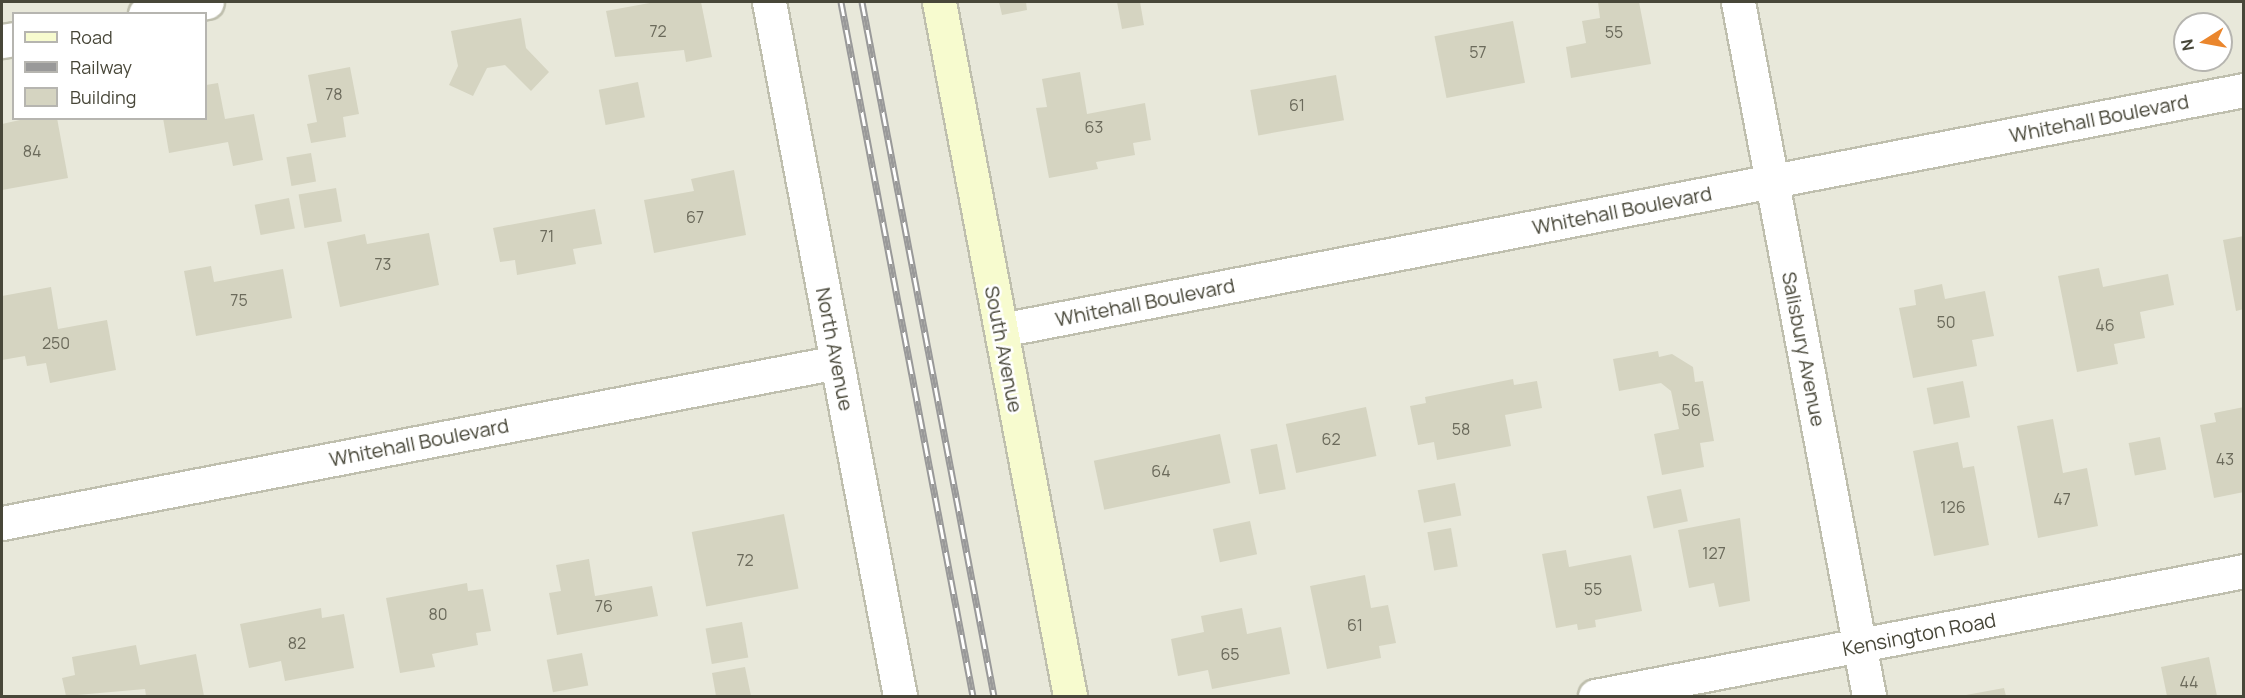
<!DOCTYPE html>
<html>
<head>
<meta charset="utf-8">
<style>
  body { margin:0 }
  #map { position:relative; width:2245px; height:698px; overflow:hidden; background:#f4f4eb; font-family:Manrope,sans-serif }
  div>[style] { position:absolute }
  .residential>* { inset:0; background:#e8e8da }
  .building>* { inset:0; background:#d5d4c1; transform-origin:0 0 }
  .roads { filter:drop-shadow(2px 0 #bfbfae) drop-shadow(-2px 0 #bfbfae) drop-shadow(0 2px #bfbfae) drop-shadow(0 -2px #bfbfae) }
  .street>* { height:33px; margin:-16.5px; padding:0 16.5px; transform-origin:16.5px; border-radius:16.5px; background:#fff }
  .secondary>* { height:33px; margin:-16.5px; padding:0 16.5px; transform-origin:16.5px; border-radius:16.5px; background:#f7fbcf }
  .rail>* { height:7px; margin-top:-3.5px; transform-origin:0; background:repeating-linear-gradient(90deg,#fff 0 14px,#999 0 28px); box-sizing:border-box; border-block:2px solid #999 }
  span { translate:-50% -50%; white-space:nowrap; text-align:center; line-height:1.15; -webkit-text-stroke:5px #fff; paint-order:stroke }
  .number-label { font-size:16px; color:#6b6a5b }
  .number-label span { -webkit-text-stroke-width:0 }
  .street-label { font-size:20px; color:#484739 }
  .frame { position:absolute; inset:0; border:3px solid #484739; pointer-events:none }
  .legend { position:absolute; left:12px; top:12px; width:195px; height:108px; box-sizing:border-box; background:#fff; border:2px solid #b6b5b0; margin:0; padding:8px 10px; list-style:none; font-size:18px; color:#484739 }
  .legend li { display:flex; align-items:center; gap:12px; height:30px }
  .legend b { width:30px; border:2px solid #b6b5b0 }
  .north { position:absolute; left:2173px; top:12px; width:60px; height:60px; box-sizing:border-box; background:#fff; border:2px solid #b6b5b0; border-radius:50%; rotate:259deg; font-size:16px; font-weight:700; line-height:24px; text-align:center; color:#484739 }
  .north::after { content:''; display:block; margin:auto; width:21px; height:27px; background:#ea862d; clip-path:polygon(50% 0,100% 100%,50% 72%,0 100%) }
</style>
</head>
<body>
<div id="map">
  <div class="residential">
    <div style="clip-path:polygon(evenodd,2px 2px,2243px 2px,2243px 696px,2px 696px,2px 2px,14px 14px,206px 14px,206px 118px,14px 118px,14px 14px,2px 2px,2185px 24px,2221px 24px,2221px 60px,2185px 60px,2185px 24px)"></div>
  </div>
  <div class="building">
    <div style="clip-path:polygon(655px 2px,701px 2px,712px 57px,686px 62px,684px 50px,615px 57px,606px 11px)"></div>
    <div style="clip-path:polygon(999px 2px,1026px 2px,1027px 10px,1002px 15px)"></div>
    <div style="clip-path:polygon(1117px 2px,1140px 2px,1144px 25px,1122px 29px)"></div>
    <div style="clip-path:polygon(1598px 2px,1639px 2px,1651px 64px,1571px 78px,1566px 47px,1586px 43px,1582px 21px,1600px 18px)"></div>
    <div style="clip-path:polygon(521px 18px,526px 48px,549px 72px,531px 91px,505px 65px,487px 68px,473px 96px,449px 85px,458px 66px,451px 31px)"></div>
    <div style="left:1513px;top:21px;width:63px;height:80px;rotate:79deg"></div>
    <div style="clip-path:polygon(350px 67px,359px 114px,343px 117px,346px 137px,311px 143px,307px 124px,317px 122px,308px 75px)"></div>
    <div style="clip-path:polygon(1080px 72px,1087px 114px,1145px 103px,1151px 140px,1133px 143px,1135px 155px,1096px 162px,1098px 169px,1049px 178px,1036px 108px,1047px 107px,1042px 79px)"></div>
    <div style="left:1336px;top:75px;width:46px;height:87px;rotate:80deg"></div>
    <div style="left:638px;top:82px;width:36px;height:40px;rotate:79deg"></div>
    <div style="clip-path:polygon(218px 83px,225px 119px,254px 114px,263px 160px,233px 166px,228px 142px,169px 153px,163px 118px,206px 118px,206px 85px)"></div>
    <div style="clip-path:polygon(29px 118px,57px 118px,68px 178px,2px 190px,2px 124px)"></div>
    <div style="left:311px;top:153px;width:29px;height:25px;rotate:80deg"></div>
    <div style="clip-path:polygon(734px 170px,746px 235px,654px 253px,644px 200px,694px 191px,691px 179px)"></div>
    <div style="left:336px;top:188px;width:34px;height:38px;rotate:80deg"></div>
    <div style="left:289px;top:198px;width:31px;height:35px;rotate:79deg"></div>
    <div style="clip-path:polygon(595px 209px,602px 244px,573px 249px,576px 264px,517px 275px,515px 260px,500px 262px,493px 228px)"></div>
    <div style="clip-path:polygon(429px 233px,439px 285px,340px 307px,327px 242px,365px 234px,367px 244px)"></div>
    <div style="clip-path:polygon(2244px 236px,2244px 309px,2236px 311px,2223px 240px)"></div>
    <div style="clip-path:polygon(211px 266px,214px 282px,283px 269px,292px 318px,196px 336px,184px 271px)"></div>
    <div style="clip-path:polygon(2099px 268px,2103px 287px,2168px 274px,2174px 305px,2140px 312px,2145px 338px,2114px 344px,2118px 364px,2077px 372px,2058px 276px)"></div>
    <div style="clip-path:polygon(1942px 284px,1945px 299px,1985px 291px,1994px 336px,1972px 340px,1977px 366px,1913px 378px,1899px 308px,1916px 305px,1914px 290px)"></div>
    <div style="clip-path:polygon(51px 287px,58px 329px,107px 320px,116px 370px,50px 383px,46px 363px,27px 366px,25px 356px,2px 360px,2px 296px)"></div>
    <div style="clip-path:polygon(1658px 351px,1659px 357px,1672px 354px,1693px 367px,1695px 382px,1703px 381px,1714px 441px,1700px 443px,1704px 467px,1662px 475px,1654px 434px,1679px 429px,1671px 391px,1661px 383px,1619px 391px,1613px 359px)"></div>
    <div style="clip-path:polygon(1513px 379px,1514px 385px,1537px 381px,1542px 408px,1505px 415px,1511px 446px,1437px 460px,1434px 442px,1418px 445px,1410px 406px,1426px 403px,1425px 397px)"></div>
    <div style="left:1963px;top:381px;width:37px;height:37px;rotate:79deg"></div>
    <div style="left:1366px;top:407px;width:50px;height:82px;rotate:78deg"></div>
    <div style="clip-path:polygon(2244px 407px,2244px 492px,2214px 498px,2200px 425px,2216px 422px,2214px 413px)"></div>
    <div style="clip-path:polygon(2053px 419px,2063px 473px,2087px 468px,2098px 526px,2038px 538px,2017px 426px)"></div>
    <div style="left:1220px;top:434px;width:50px;height:129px;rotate:78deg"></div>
    <div style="left:2160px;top:437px;width:33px;height:32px;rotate:79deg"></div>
    <div style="clip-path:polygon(1958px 442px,1963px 468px,1974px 466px,1989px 545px,1934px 556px,1913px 451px)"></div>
    <div style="left:1277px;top:444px;width:46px;height:27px;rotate:79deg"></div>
    <div style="left:1455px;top:483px;width:33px;height:38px;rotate:79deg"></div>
    <div style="left:1681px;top:489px;width:33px;height:35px;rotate:78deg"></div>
    <div style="left:784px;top:514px;width:76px;height:94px;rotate:79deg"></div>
    <div style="clip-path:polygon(1740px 518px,1750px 601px,1719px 607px,1714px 583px,1689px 588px,1678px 530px)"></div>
    <div style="left:1250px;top:521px;width:34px;height:38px;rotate:78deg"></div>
    <div style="left:1451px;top:528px;width:39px;height:24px;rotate:80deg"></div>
    <div style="clip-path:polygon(1566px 550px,1569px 567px,1631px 555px,1642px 611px,1595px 620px,1596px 627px,1578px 630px,1577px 624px,1556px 628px,1542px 554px)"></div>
    <div style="clip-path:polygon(589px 559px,595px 596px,652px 586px,658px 616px,557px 635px,549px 593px,561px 591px,556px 565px)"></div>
    <div style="clip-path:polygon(1365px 575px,1371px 608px,1388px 605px,1396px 643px,1379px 646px,1381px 658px,1327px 669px,1310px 586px)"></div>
    <div style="clip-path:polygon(467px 583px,468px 591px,483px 589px,491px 631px,476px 633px,478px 645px,432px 654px,435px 667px,400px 673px,386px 598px)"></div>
    <div style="clip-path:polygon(321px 608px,322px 618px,344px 614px,354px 668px,285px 681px,281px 661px,249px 668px,240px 624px)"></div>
    <div style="clip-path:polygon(1242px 608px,1247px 634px,1281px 627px,1290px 674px,1212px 689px,1208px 670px,1178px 676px,1171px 639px,1204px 632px,1201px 616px)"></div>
    <div style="left:742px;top:622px;width:36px;height:37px;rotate:80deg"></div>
    <div style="clip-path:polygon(136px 645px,140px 665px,196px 654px,204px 696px,146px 696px,145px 689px,66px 696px,62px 678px,75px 675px,72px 657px)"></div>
    <div style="left:582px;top:653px;width:33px;height:36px;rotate:79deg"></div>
    <div style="clip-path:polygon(2209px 657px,2217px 696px,2167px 696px,2161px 667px)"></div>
    <div style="clip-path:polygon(745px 667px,751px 696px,716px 696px,712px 673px)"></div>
    <div style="clip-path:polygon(2004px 688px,2006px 696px,1966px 696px,1966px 695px)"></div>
  </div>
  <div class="roads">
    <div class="street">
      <div style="left:769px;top:2px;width:706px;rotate:79.31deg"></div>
      <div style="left:1738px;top:2px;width:706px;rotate:79.31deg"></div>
      <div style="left:145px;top:14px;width:63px;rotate:-11deg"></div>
      <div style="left:2px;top:41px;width:12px;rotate:-9deg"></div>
      <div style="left:1001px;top:330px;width:1266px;rotate:-10.93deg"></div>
      <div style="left:2px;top:523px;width:850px;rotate:-10.91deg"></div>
      <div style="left:1595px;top:696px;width:661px;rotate:-10.9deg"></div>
    </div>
    <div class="secondary">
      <div style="left:939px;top:2px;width:706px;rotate:79.31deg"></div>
    </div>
  </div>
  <div class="rail">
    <div style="left:841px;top:2px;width:706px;rotate:79.23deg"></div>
    <div style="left:862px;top:2px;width:706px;rotate:79.23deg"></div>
  </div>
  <div class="number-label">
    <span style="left:658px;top:31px">72</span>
    <span style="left:1614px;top:32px">55</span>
    <span style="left:1478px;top:52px">57</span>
    <span style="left:334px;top:94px">78</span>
    <span style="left:1297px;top:105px">61</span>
    <span style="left:1094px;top:127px">63</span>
    <span style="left:32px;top:151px">84</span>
    <span style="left:695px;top:217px">67</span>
    <span style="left:547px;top:236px">71</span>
    <span style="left:383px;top:264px">73</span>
    <span style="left:239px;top:300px">75</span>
    <span style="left:1946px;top:322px">50</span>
    <span style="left:2105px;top:325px">46</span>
    <span style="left:56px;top:343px">250</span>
    <span style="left:1691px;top:410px">56</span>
    <span style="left:1461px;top:429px">58</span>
    <span style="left:1331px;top:439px">62</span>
    <span style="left:2225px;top:459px">43</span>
    <span style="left:1161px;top:471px">64</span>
    <span style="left:2062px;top:499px">47</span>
    <span style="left:1953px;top:507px">126</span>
    <span style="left:1714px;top:553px">127</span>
    <span style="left:745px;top:560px">72</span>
    <span style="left:1593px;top:589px">55</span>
    <span style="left:604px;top:606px">76</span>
    <span style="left:438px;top:614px">80</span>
    <span style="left:1355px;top:625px">61</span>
    <span style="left:297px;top:643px">82</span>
    <span style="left:1230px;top:654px">65</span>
    <span style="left:2189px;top:682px">44</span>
  </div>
  <div class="street-label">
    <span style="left:2099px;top:118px;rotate:-11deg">Whitehall Boulevard</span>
    <span style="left:1622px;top:210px;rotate:-11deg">Whitehall Boulevard</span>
    <span style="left:1145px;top:302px;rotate:-11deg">Whitehall Boulevard</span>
    <span style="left:835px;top:349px;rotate:79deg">North Avenue</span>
    <span style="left:1004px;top:349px;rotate:79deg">South Avenue</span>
    <span style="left:1804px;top:349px;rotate:79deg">Salisbury Avenue</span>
    <span style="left:419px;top:442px;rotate:-11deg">Whitehall Boulevard</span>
    <span style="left:1919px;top:634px;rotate:-11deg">Kensington Road</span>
  </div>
  <div class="frame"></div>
  <ul class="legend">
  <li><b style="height:8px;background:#f7fbcf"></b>Road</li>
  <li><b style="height:8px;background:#999"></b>Railway</li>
  <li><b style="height:16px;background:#d5d4c1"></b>Building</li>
  </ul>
  <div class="north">N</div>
</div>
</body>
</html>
